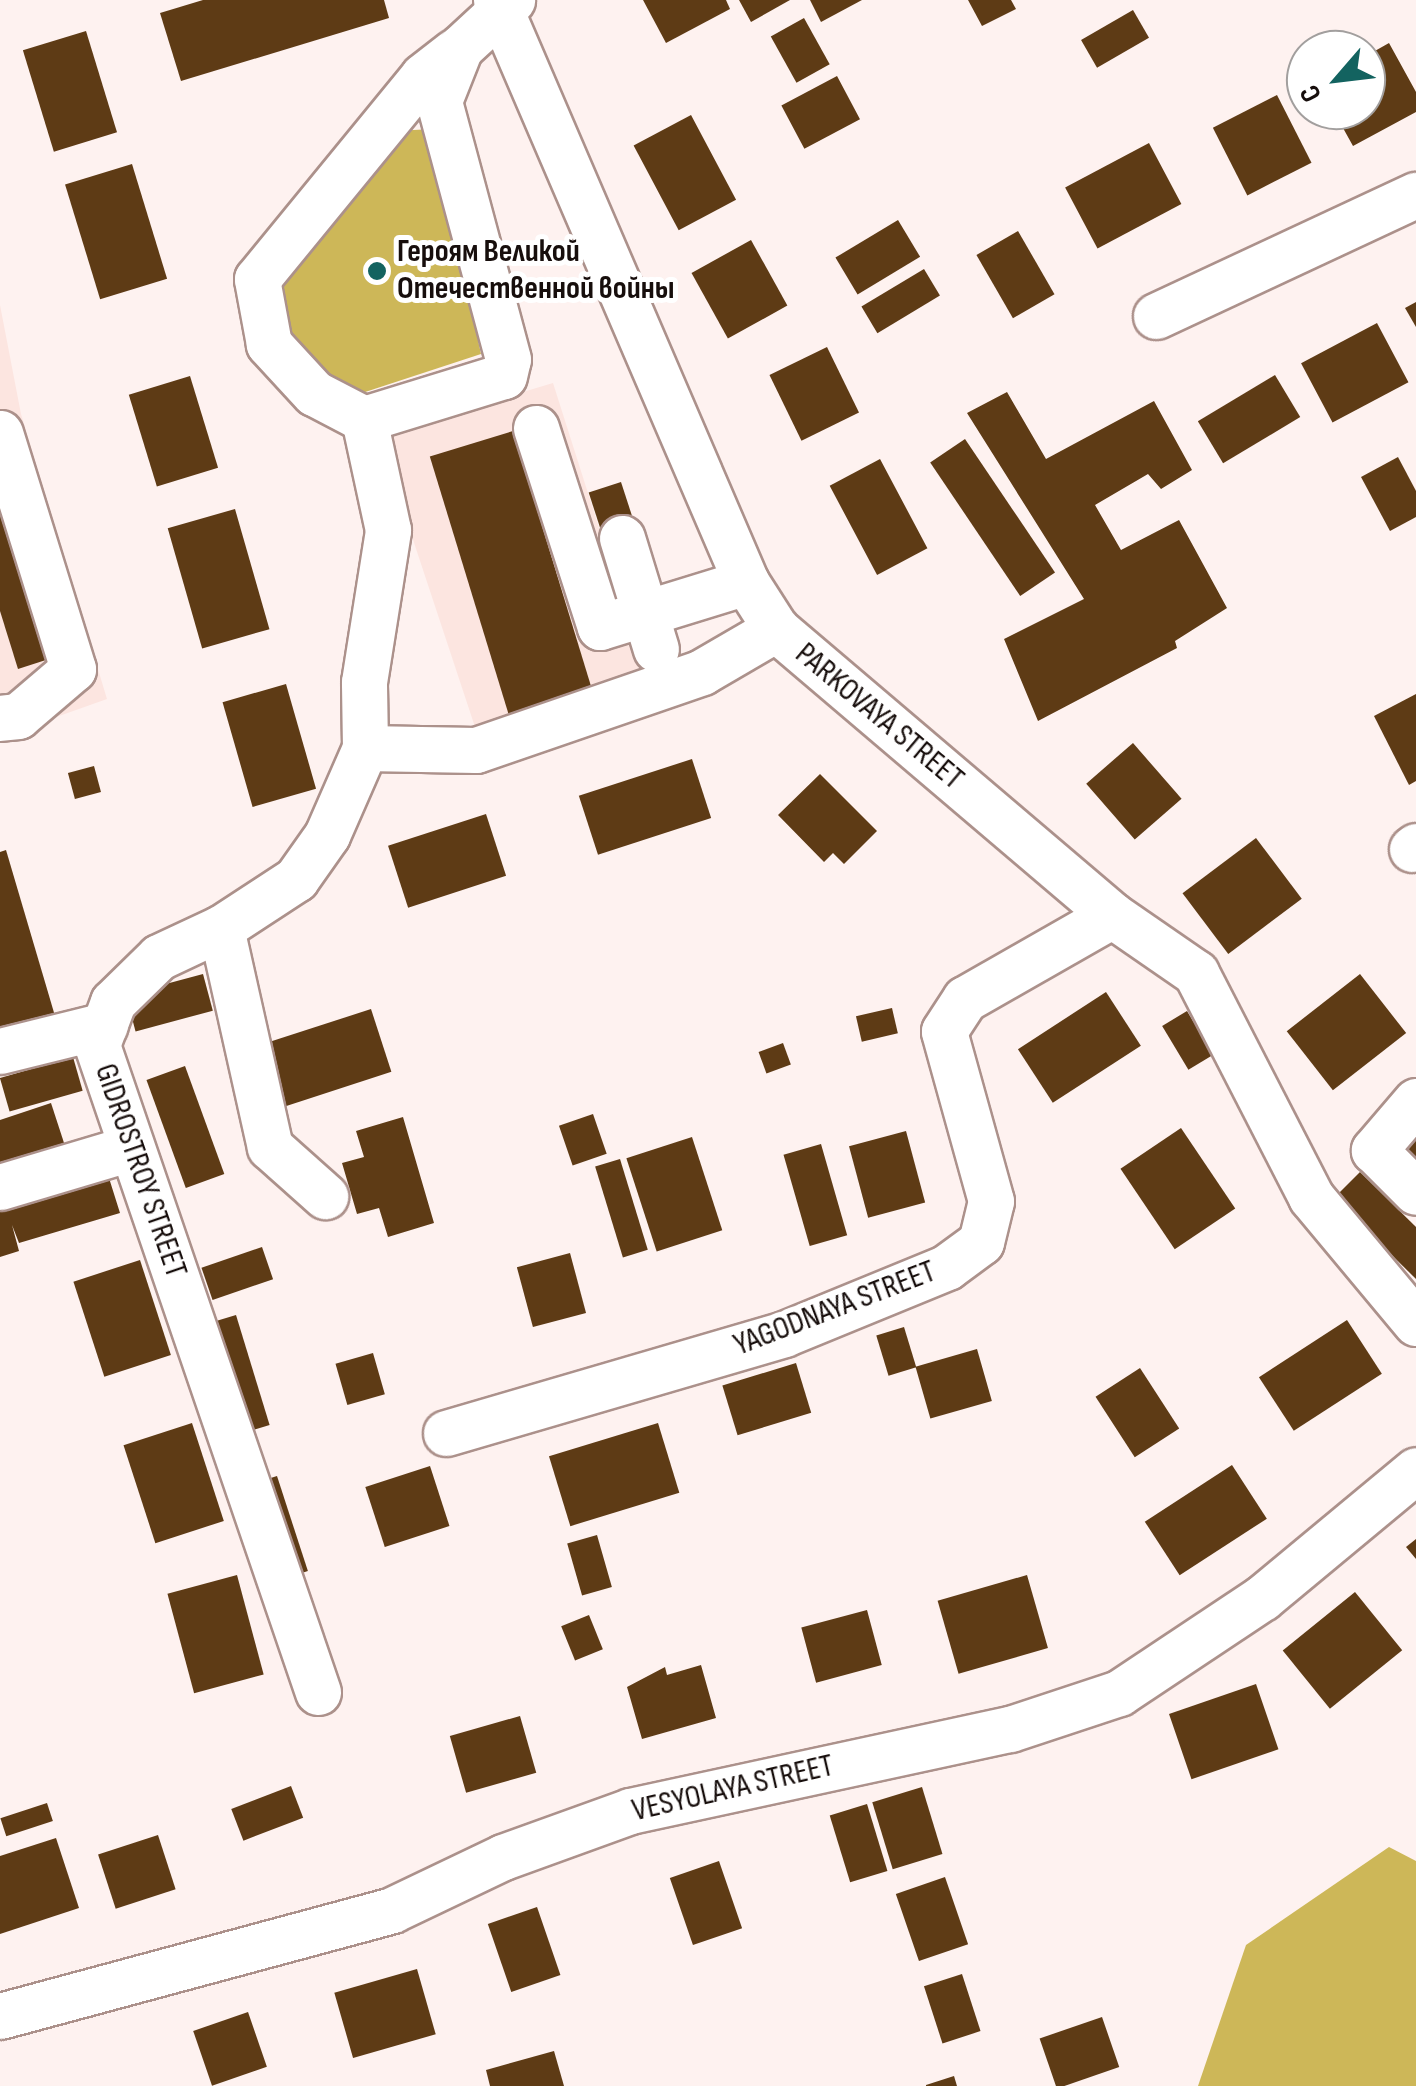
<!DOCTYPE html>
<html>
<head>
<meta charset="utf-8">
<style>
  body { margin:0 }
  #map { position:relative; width:1416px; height:2086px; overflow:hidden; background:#fef2f0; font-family:"Sofia Sans Condensed",sans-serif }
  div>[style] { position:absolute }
  .built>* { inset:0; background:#fce5e0 }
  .forest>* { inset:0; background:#cdb758 }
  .building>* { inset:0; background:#5e3b15; transform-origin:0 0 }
  .roads { filter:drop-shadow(2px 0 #ac918b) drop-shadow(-2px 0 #ac918b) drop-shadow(0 2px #ac918b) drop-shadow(0 -2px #ac918b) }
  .minor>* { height:45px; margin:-22.5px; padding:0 22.5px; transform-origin:22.5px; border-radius:22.5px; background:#fff }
  .dots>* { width:28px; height:28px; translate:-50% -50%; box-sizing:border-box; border:5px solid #fff; border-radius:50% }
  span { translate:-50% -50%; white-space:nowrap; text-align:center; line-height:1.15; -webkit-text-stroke:10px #fff; paint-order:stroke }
  .poi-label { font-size:32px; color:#170e0c; font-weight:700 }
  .left { translate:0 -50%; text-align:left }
  .street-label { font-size:32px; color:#170e0c }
  .north { position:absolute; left:1286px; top:30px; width:100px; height:100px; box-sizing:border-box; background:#fff; border:2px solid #a29f9e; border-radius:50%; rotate:242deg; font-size:28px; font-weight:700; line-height:40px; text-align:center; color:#170e0c }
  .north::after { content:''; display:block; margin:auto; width:35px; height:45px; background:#136360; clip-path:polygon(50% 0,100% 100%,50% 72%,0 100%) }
</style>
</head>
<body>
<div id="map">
  <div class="built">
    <div style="clip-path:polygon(0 305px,21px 414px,107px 699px,0 737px)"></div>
    <div style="clip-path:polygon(553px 383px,648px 682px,479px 739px,384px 452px,386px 439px,393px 431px)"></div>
  </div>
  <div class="forest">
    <div style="clip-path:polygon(432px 129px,481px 354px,353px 396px,280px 337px,269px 282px,395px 131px)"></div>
    <div style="clip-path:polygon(1389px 1847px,1416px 1861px,1416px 2086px,1198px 2086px,1246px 1945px)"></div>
  </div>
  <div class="building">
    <div style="clip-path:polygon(203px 0,384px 0,389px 18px,181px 81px,160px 13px)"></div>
    <div style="clip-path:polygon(643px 0,726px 0,730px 9px,666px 43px)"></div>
    <div style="clip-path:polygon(739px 0,790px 0,751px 22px)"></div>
    <div style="clip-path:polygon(810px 0,862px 0,821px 22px)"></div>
    <div style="clip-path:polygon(968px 0,1011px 0,1016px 9px,982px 26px)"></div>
    <div style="left:1133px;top:10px;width:32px;height:60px;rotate:60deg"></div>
    <div style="left:804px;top:18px;width:53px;height:38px;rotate:61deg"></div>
    <div style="left:86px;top:31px;width:106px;height:66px;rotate:73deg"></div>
    <div style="clip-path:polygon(1389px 43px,1416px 92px,1416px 112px,1353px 146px,1333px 110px,1366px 110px,1366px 56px)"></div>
    <div style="left:837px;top:76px;width:49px;height:63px;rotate:62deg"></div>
    <div style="left:1277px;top:95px;width:76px;height:72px;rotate:63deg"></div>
    <div style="left:691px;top:115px;width:96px;height:65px;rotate:62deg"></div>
    <div style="left:1149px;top:143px;width:69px;height:95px;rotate:62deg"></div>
    <div style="left:132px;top:164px;width:120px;height:70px;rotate:73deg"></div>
    <div style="left:898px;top:220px;width:43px;height:73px;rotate:59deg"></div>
    <div style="left:1018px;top:231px;width:73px;height:48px;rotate:60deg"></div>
    <div style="left:751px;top:240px;width:75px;height:68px;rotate:61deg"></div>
    <div style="left:924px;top:269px;width:31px;height:73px;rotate:59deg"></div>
    <div style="clip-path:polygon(1416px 302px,1416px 327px,1405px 308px)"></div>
    <div style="left:1377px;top:323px;width:67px;height:86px;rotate:62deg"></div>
    <div style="left:827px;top:347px;width:73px;height:64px;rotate:64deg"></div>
    <div style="left:1275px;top:375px;width:49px;height:90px;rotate:59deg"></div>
    <div style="left:190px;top:376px;width:96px;height:64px;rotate:73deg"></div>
    <div style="clip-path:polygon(1007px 392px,1046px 459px,1154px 401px,1192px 470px,1161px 489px,1148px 474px,1095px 505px,1121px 550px,1179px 520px,1227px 608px,1175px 641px,1177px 648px,1038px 721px,1004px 639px,1084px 599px,967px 413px)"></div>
    <div style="left:513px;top:431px;width:269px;height:87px;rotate:73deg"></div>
    <div style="left:965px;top:439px;width:161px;height:42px;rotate:56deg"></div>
    <div style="clip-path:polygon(1398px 457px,1416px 491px,1416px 517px,1390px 531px,1361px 477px)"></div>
    <div style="left:880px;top:459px;width:101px;height:57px;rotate:62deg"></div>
    <div style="left:621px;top:482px;width:43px;height:34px;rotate:72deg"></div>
    <div style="clip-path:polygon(0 506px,49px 659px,18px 669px,0 611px)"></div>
    <div style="left:235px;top:509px;width:125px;height:70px;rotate:74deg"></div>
    <div style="left:286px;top:684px;width:109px;height:66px;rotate:74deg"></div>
    <div style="clip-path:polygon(1416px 694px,1416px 781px,1409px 785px,1374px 716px)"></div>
    <div style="left:1133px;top:743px;width:74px;height:62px;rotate:49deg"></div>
    <div style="left:692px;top:759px;width:62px;height:119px;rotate:72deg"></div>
    <div style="left:94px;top:766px;width:27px;height:27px;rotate:75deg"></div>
    <div style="clip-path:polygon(820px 774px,877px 831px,844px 864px,833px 853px,824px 862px,778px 815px)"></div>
    <div style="left:486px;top:814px;width:65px;height:103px;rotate:72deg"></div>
    <div style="left:1256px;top:838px;width:76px;height:92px;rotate:53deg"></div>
    <div style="clip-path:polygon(6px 850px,55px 1016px,0 1032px,0 852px)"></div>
    <div style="left:203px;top:974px;width:38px;height:80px;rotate:75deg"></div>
    <div style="left:1360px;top:974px;width:75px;height:93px;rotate:52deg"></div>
    <div style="left:1106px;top:992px;width:64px;height:105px;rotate:57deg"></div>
    <div style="left:892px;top:1008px;width:26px;height:37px;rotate:77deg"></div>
    <div style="left:371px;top:1009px;width:66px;height:112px;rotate:72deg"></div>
    <div style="left:1187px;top:1011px;width:51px;height:29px;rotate:59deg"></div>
    <div style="left:783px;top:1043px;width:23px;height:26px;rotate:70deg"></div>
    <div style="left:73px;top:1057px;width:35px;height:76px;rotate:74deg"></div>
    <div style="left:185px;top:1066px;width:115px;height:41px;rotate:70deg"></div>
    <div style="clip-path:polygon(51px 1103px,66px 1149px,0 1170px,0 1120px)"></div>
    <div style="left:593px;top:1114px;width:42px;height:36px;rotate:71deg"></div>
    <div style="clip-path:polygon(403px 1117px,434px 1223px,388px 1237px,379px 1208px,357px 1214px,342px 1163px,364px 1157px,356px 1131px)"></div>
    <div style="clip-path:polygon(1416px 1119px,1416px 1163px,1394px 1141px)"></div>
    <div style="left:1181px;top:1128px;width:97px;height:73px;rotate:56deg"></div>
    <div style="left:906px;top:1131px;width:74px;height:59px;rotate:75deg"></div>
    <div style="left:692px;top:1137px;width:98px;height:69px;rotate:72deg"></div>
    <div style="left:821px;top:1144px;width:95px;height:39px;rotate:74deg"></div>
    <div style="left:620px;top:1159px;width:95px;height:26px;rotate:73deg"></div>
    <div style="clip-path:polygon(1360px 1172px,1416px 1227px,1416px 1279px,1334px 1198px)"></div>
    <div style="clip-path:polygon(109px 1178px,120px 1213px,19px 1243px,12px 1225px,19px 1251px,0 1257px,0 1205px)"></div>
    <div style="left:262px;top:1247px;width:34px;height:64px;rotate:71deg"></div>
    <div style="left:570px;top:1253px;width:62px;height:55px;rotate:75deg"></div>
    <div style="left:140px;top:1260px;width:100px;height:70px;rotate:72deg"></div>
    <div style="left:236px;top:1315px;width:115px;height:26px;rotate:73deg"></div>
    <div style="left:1347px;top:1320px;width:64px;height:105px;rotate:57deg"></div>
    <div style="left:904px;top:1327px;width:42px;height:29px;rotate:73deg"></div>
    <div style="left:977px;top:1349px;width:54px;height:64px;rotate:74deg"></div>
    <div style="left:373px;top:1353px;width:43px;height:39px;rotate:74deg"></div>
    <div style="left:796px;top:1363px;width:52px;height:77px;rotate:73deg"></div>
    <div style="left:1140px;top:1368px;width:72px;height:53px;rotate:57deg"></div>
    <div style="left:192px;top:1423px;width:103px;height:72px;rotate:72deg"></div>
    <div style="left:658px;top:1423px;width:73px;height:114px;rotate:73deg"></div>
    <div style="left:1232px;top:1465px;width:64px;height:104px;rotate:57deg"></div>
    <div style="left:430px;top:1466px;width:63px;height:68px;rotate:72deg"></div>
    <div style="left:277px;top:1476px;width:100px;height:19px;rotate:72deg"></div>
    <div style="left:597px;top:1535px;width:54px;height:31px;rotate:74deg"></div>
    <div style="clip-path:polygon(1416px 1539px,1416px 1559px,1406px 1547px)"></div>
    <div style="left:237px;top:1575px;width:103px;height:72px;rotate:75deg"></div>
    <div style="left:1027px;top:1575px;width:76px;height:93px;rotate:74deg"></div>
    <div style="left:1355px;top:1592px;width:75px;height:93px;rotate:51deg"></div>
    <div style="left:867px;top:1610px;width:57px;height:68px;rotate:75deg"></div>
    <div style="left:589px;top:1615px;width:37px;height:30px;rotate:68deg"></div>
    <div style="clip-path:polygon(701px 1665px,716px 1718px,642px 1739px,627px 1687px,665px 1667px,667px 1675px)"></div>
    <div style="left:1256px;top:1684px;width:69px;height:92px;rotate:71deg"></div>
    <div style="left:520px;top:1716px;width:59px;height:73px;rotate:74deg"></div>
    <div style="left:291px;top:1786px;width:34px;height:64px;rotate:69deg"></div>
    <div style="left:922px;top:1787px;width:70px;height:52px;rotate:73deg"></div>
    <div style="left:47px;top:1803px;width:19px;height:49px;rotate:72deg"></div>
    <div style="left:867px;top:1804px;width:70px;height:39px;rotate:73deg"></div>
    <div style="left:158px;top:1835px;width:57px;height:63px;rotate:72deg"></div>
    <div style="clip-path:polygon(56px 1838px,79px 1908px,0 1934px,0 1856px)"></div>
    <div style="left:719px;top:1861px;width:71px;height:52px;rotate:71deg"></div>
    <div style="left:945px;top:1877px;width:71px;height:52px;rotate:71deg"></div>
    <div style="left:537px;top:1907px;width:72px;height:52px;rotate:71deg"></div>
    <div style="left:417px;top:1969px;width:68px;height:86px;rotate:74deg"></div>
    <div style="left:962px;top:1974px;width:60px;height:40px;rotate:72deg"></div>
    <div style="left:248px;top:2012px;width:58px;height:58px;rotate:71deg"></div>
    <div style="left:1102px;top:2017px;width:53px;height:66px;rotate:71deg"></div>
    <div style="clip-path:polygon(554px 2051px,564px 2086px,490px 2086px,486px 2070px)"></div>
    <div style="clip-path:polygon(954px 2076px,957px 2086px,926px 2086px,926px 2085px)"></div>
  </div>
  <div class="roads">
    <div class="minor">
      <div style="left:496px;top:0;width:633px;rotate:66.75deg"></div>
      <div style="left:746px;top:582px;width:56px;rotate:57.4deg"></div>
      <div style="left:776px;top:629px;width:441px;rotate:40.4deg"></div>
      <div style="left:1112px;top:915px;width:102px;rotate:34.6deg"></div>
      <div style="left:1196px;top:973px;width:252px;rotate:62.8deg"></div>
      <div style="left:1311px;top:1197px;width:164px;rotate:50.2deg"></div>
      <div style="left:1156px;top:316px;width:287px;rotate:-25deg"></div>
      <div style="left:364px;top:419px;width:56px;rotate:-152.5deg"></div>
      <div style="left:314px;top:393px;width:67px;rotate:-132.6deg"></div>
      <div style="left:269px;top:344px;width:66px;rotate:-100.5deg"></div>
      <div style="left:257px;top:279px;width:262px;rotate:-50.7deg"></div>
      <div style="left:423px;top:76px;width:39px;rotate:-38deg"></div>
      <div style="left:536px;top:428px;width:209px;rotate:72.2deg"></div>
      <div style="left:600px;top:627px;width:153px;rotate:-17.1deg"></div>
      <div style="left:0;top:433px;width:247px;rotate:72.8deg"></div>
      <div style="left:73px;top:669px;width:72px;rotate:139.5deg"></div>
      <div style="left:18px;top:716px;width:18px;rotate:174deg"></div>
      <div style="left:622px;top:538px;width:116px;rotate:73deg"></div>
      <div style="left:365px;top:748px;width:111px;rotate:1deg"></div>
      <div style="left:476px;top:750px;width:239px;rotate:-19deg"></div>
      <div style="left:702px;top:672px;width:86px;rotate:-30.2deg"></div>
      <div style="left:1412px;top:849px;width:5px;rotate:-37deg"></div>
      <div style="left:221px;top:928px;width:224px;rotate:77.4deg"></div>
      <div style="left:270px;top:1147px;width:74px;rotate:41.7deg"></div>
      <div style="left:0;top:1051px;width:108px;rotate:-13.9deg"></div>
      <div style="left:1416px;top:1101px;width:65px;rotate:130.6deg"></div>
      <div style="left:1374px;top:1150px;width:59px;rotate:45deg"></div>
      <div style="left:0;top:1187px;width:137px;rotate:-16.6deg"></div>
      <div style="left:446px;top:1433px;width:352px;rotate:-16.3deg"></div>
      <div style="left:784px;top:1334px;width:176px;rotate:-22.3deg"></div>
      <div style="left:947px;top:1267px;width:42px;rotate:-36.3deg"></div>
      <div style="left:981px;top:1242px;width:42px;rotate:-76.3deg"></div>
      <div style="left:991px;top:1201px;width:176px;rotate:-105.5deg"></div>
      <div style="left:944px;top:1031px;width:38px;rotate:-57deg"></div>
      <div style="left:965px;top:999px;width:169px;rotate:-29.7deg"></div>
      <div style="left:318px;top:1692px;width:684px;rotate:-108.86deg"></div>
      <div style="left:97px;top:1045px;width:46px;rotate:-69.6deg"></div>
      <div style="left:113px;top:1002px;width:64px;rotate:-44.4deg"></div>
      <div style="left:159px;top:957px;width:68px;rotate:-25.1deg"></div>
      <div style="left:221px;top:928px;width:90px;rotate:-33.2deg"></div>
      <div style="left:296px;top:879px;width:54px;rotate:-54.8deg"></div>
      <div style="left:327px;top:835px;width:95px;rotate:-66.4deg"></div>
      <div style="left:365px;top:748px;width:66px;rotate:-90.9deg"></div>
      <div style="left:364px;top:682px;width:154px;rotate:-81deg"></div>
      <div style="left:388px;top:530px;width:114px;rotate:-102.2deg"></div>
      <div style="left:364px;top:419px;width:146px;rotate:-17.1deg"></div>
      <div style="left:504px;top:376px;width:17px;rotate:-77deg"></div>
      <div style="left:508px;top:359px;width:267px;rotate:-105deg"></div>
      <div style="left:439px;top:101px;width:57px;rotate:-68.4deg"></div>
      <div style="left:460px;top:48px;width:71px;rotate:-42.7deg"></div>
      <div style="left:0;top:2016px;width:406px;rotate:-15.1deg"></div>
      <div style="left:392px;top:1910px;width:123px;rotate:-25.5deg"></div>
      <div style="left:503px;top:1857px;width:135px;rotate:-19.9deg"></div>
      <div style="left:630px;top:1811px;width:389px;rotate:-12.2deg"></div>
      <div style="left:1010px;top:1729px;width:115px;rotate:-18.3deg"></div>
      <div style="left:1119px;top:1693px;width:172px;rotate:-33.6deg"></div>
      <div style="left:1262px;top:1598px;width:200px;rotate:-39.7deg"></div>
    </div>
  </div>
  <div class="dots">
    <div style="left:377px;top:271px;background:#136360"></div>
  </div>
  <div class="poi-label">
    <span class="left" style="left:397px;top:271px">Героям Великой<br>Отечественной войны</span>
  </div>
  <div class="street-label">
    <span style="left:879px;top:717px;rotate:40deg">PARKOVAYA STREET</span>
    <span style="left:140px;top:1171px;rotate:71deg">GIDROSTROY STREET</span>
    <span style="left:835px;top:1309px;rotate:-21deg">YAGODNAYA STREET</span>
    <span style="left:733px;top:1789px;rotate:-13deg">VESYOLAYA STREET</span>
  </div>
  <div class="north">С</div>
</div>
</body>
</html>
